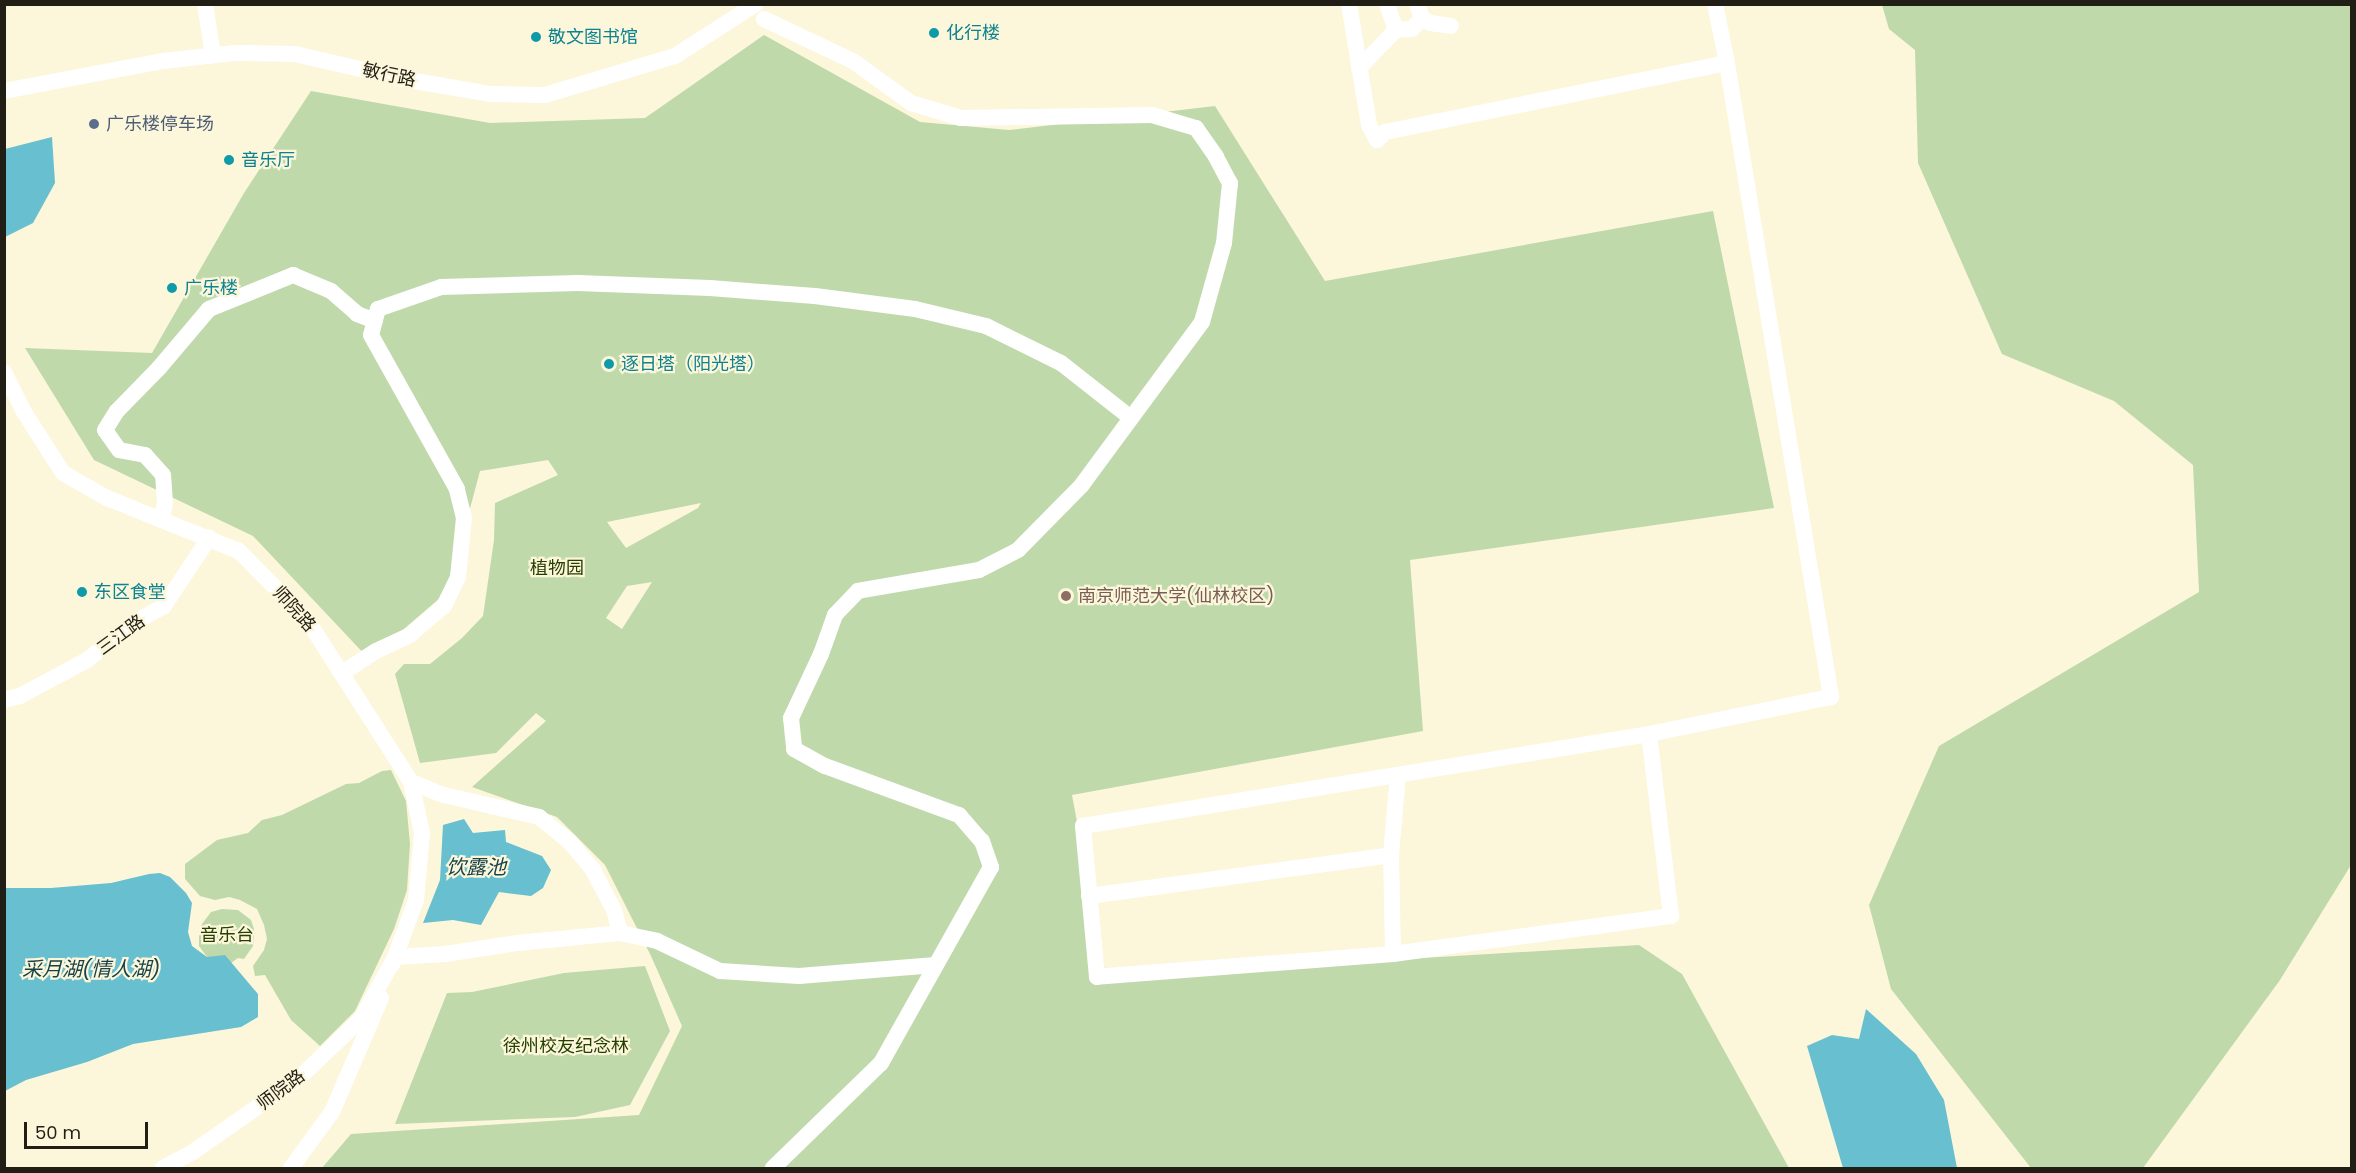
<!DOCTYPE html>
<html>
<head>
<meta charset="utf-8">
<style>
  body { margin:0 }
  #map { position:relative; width:2356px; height:1173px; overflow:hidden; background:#fcf6db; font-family:Poppins,"Noto Sans SC",sans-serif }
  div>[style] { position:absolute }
  .green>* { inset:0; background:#bfd9ab }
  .water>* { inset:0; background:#67bfcf }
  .minor>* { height:16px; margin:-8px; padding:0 8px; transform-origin:8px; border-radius:8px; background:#fff }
  .dots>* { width:16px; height:16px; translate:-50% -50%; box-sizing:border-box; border:3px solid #fcf6db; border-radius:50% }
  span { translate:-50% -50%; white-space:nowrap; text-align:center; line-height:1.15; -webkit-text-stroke:4.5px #fcf6db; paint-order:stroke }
  .culture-label { font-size:18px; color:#0d838f }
  .left { translate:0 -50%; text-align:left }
  .street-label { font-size:18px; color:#211f15 }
  .service-label { font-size:18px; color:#4e5e75 }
  .park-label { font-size:18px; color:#254000 }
  .education-label { font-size:18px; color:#785e54 }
  .water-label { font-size:20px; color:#184148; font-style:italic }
  .frame { position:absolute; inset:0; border:6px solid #211f15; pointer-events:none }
  .scale { position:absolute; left:24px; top:1122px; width:124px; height:27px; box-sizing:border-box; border:3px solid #211f15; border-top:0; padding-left:8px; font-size:18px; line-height:21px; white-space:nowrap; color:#211f15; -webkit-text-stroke:4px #fcf6db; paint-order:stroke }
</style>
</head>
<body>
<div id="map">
  <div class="green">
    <div style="clip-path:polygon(1882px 5px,2351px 5px,2351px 865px,2280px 980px,2143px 1168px,2031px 1168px,1891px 989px,1869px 905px,1939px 746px,2199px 592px,2193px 465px,2114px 401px,2002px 354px,1918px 163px,1915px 50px,1889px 29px)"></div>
    <div style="clip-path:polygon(evenodd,764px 35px,920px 122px,1009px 130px,1215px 106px,1325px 281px,1713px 211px,1774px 508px,1410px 560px,1423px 731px,1072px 795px,1106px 977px,1639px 945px,1682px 974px,1789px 1168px,322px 1168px,351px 1134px,639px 1115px,682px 1026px,651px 956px,605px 865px,557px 817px,472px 787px,546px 721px,536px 713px,496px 753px,420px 763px,395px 674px,404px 664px,430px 664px,462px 638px,483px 616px,494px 540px,495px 503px,558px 475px,548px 460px,480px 471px,448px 591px,369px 659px,253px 536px,94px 460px,25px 348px,152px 353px,244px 193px,311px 91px,490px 123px,645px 118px,764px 35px,701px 503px,698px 508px,626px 548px,607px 522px,701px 503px,764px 35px,652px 582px,622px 629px,606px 618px,627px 586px,652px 582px)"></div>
    <div style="clip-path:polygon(391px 770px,406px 801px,410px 844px,407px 890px,394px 929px,355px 1011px,320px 1046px,291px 1020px,265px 975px,255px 976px,253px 966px,264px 950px,267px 939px,264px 925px,257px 909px,240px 900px,229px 897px,215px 900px,200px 896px,185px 879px,185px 864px,217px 840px,248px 833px,262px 820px,282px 815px,346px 784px,359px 783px,382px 771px)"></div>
    <div style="clip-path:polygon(222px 909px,238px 910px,251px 920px,254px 929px,253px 946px,244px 959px,238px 958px,231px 963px,224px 963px,207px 957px,199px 946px,199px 934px,202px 924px,211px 912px)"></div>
    <div style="clip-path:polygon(645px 966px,670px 1031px,630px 1105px,575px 1117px,395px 1124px,447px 993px,472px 992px,564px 973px)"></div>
  </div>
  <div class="water">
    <div style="clip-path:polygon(52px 137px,55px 183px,33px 223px,5px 237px,5px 149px)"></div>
    <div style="clip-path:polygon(464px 819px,473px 833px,505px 830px,506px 842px,542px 856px,551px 870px,543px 888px,531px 896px,499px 892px,481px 925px,453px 920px,423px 923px,440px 880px,443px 825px)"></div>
    <div style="clip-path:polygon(149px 874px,160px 873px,170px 877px,186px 893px,192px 903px,188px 932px,192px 946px,207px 957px,225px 955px,258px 994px,258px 1017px,241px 1027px,133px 1044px,87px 1062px,26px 1080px,5px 1091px,5px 888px,51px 888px,111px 883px)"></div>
    <div style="clip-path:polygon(1866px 1009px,1916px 1054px,1944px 1100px,1957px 1168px,1843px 1168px,1807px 1046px,1832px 1035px,1859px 1039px)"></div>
  </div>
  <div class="minor">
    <div style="left:205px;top:4px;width:52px;rotate:81.1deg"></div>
    <div style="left:1349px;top:4px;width:123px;rotate:80.6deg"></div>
    <div style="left:1369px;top:125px;width:17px;rotate:62deg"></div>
    <div style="left:1377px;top:140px;width:11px;rotate:-45deg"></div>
    <div style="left:1385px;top:132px;width:349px;rotate:-11.4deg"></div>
    <div style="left:1422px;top:18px;width:9px;rotate:32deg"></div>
    <div style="left:1430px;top:23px;width:21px;rotate:8deg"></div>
    <div style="left:764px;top:19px;width:98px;rotate:25.3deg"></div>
    <div style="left:853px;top:61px;width:72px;rotate:35.9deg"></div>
    <div style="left:911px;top:103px;width:52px;rotate:16.7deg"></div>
    <div style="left:961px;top:118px;width:191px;rotate:-0.9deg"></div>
    <div style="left:1152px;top:115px;width:46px;rotate:16.5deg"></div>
    <div style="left:1196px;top:128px;width:35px;rotate:55deg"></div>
    <div style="left:1216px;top:157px;width:30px;rotate:62deg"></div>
    <div style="left:1230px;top:183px;width:60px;rotate:95.7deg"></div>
    <div style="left:1224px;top:243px;width:82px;rotate:105.6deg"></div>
    <div style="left:1202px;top:322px;width:202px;rotate:126.4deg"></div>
    <div style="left:1082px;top:485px;width:91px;rotate:134.6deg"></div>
    <div style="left:1018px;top:550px;width:44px;rotate:152.9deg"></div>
    <div style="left:979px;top:570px;width:123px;rotate:170.2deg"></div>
    <div style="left:858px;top:591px;width:33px;rotate:134deg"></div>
    <div style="left:835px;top:615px;width:41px;rotate:109.7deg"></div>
    <div style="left:821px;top:654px;width:71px;rotate:115.1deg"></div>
    <div style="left:791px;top:718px;width:31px;rotate:84deg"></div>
    <div style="left:794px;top:749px;width:35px;rotate:29deg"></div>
    <div style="left:825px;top:766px;width:143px;rotate:20.1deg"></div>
    <div style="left:959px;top:815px;width:35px;rotate:49deg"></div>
    <div style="left:982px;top:841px;width:28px;rotate:71deg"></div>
    <div style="left:991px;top:867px;width:225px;rotate:119.3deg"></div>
    <div style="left:881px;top:1063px;width:151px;rotate:135.8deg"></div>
    <div style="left:1396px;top:30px;width:16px;rotate:-4deg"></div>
    <div style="left:1412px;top:29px;width:15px;rotate:-48deg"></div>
    <div style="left:1422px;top:18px;width:15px;rotate:-110deg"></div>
    <div style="left:1359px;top:68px;width:53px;rotate:-45.8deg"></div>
    <div style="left:1396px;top:30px;width:28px;rotate:-109deg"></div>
    <div style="left:4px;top:91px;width:162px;rotate:-10.7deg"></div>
    <div style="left:163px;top:61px;width:71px;rotate:-6.4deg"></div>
    <div style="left:234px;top:53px;width:61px;rotate:0.9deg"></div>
    <div style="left:295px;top:54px;width:111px;rotate:13deg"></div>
    <div style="left:403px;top:79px;width:88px;rotate:9.8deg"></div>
    <div style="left:490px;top:94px;width:55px;rotate:1deg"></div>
    <div style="left:545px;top:95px;width:136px;rotate:-16.7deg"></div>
    <div style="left:675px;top:56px;width:96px;rotate:-32.7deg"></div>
    <div style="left:4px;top:372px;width:45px;rotate:63.4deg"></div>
    <div style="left:24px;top:412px;width:72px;rotate:57.4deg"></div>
    <div style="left:63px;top:473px;width:51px;rotate:29.6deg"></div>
    <div style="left:107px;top:498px;width:142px;rotate:21.9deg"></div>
    <div style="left:239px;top:551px;width:98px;rotate:45.4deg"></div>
    <div style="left:308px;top:621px;width:191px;rotate:57.4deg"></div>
    <div style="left:411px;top:782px;width:52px;rotate:77.8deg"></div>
    <div style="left:422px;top:833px;width:67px;rotate:95.1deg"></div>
    <div style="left:416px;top:900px;width:61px;rotate:110.2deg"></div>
    <div style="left:395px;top:957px;width:71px;rotate:118.7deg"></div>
    <div style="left:361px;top:1019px;width:86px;rotate:136.4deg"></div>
    <div style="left:299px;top:1078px;width:129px;rotate:145.1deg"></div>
    <div style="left:193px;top:1152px;width:34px;rotate:152deg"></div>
    <div style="left:162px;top:520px;width:17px;rotate:-80deg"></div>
    <div style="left:165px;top:503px;width:28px;rotate:-94deg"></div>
    <div style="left:163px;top:475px;width:27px;rotate:-132deg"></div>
    <div style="left:145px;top:455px;width:26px;rotate:-169deg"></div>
    <div style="left:119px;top:450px;width:24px;rotate:-125deg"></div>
    <div style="left:105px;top:430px;width:22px;rotate:-58deg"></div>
    <div style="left:117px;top:411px;width:60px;rotate:-45.7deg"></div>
    <div style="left:159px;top:368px;width:77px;rotate:-49.7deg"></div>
    <div style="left:209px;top:309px;width:91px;rotate:-22deg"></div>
    <div style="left:293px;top:275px;width:41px;rotate:22.8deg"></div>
    <div style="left:331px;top:291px;width:35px;rotate:41deg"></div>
    <div style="left:357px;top:314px;width:19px;rotate:21deg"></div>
    <div style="left:342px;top:673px;width:40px;rotate:-32.9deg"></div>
    <div style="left:376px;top:651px;width:38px;rotate:-25deg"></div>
    <div style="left:410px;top:635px;width:45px;rotate:-40.5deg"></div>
    <div style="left:444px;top:606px;width:32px;rotate:-64deg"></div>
    <div style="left:458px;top:577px;width:59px;rotate:-84.2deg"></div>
    <div style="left:464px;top:518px;width:30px;rotate:-104deg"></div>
    <div style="left:457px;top:489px;width:176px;rotate:-119.2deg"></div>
    <div style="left:371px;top:335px;width:27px;rotate:-75deg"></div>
    <div style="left:378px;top:309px;width:67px;rotate:-19.2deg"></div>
    <div style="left:441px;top:287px;width:137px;rotate:-1.7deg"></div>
    <div style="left:578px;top:283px;width:132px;rotate:2.2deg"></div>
    <div style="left:710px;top:288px;width:105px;rotate:4.4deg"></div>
    <div style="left:815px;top:296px;width:101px;rotate:7.4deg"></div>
    <div style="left:915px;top:309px;width:73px;rotate:13.5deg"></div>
    <div style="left:986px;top:326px;width:84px;rotate:26.3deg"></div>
    <div style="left:1061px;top:363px;width:89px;rotate:38.2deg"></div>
    <div style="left:4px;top:700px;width:16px;rotate:-14deg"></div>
    <div style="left:20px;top:696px;width:76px;rotate:-28.2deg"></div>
    <div style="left:87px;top:660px;width:63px;rotate:-38deg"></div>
    <div style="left:137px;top:621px;width:31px;rotate:-29deg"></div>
    <div style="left:164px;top:606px;width:82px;rotate:-56.5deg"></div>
    <div style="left:1398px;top:775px;width:80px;rotate:95deg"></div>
    <div style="left:1391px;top:855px;width:99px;rotate:88.8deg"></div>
    <div style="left:1393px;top:954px;width:281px;rotate:-7.8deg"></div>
    <div style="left:1671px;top:916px;width:183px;rotate:-96.9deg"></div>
    <div style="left:411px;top:782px;width:35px;rotate:22deg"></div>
    <div style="left:444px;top:795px;width:98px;rotate:13deg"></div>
    <div style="left:539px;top:817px;width:38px;rotate:39deg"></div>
    <div style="left:569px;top:841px;width:38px;rotate:50deg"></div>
    <div style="left:593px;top:870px;width:45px;rotate:62.3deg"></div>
    <div style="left:614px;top:910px;width:24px;rotate:75deg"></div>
    <div style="left:1089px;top:896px;width:305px;rotate:-7.7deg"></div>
    <div style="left:1393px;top:954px;width:297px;rotate:175.6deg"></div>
    <div style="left:1097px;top:977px;width:152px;rotate:-95.3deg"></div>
    <div style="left:1083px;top:826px;width:573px;rotate:-9.23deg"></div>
    <div style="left:1649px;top:734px;width:186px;rotate:-11.5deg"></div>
    <div style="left:1831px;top:697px;width:642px;rotate:-99.32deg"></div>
    <div style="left:1727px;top:63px;width:60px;rotate:-101.5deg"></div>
    <div style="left:392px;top:965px;width:9px;rotate:-69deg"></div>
    <div style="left:395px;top:957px;width:50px;rotate:-3.4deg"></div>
    <div style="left:445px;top:954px;width:73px;rotate:-8.7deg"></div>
    <div style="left:517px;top:943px;width:103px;rotate:-5.5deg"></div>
    <div style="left:620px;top:933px;width:38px;rotate:12deg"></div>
    <div style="left:657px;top:941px;width:70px;rotate:25.5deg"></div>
    <div style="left:720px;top:971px;width:79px;rotate:3.6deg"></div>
    <div style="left:799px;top:976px;width:137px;rotate:-4.6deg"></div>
    <div style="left:291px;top:1168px;width:69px;rotate:-53.8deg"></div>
    <div style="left:332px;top:1112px;width:124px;rotate:-66.7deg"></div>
  </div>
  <div class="dots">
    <div style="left:934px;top:33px;background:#0f9aa8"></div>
    <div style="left:536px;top:37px;background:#0f9aa8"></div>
    <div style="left:94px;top:124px;background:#5c6f8a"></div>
    <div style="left:229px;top:160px;background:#0f9aa8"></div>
    <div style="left:172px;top:288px;background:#0f9aa8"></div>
    <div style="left:609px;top:364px;background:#0f9aa8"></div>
    <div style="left:82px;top:592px;background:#0f9aa8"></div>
    <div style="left:1066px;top:596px;background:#8d6e63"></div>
  </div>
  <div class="culture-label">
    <span class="left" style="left:946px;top:33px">化行楼</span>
    <span class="left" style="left:548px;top:37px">敬文图书馆</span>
    <span class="left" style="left:241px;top:160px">音乐厅</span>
    <span class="left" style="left:184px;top:288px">广乐楼</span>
    <span class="left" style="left:621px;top:364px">逐日塔（阳光塔）</span>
    <span class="left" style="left:94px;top:592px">东区食堂</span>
  </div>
  <div class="street-label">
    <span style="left:389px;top:75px;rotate:12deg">敏行路</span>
    <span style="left:294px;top:609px;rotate:48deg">师院路</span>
    <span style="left:121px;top:635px;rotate:-36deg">三江路</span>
    <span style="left:281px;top:1090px;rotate:-37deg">师院路</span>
  </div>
  <div class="service-label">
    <span class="left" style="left:106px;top:124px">广乐楼停车场</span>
  </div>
  <div class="park-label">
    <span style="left:557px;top:568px">植物园</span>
    <span style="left:227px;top:935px">音乐台</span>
    <span style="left:566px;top:1046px">徐州校友纪念林</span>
  </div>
  <div class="education-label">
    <span class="left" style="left:1078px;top:596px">南京师范大学(仙林校区)</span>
  </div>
  <div class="water-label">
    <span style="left:476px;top:867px">饮露池</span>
    <span style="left:91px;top:969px">采月湖(情人湖)</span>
  </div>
  <div class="frame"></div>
  <div class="scale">50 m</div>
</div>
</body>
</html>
